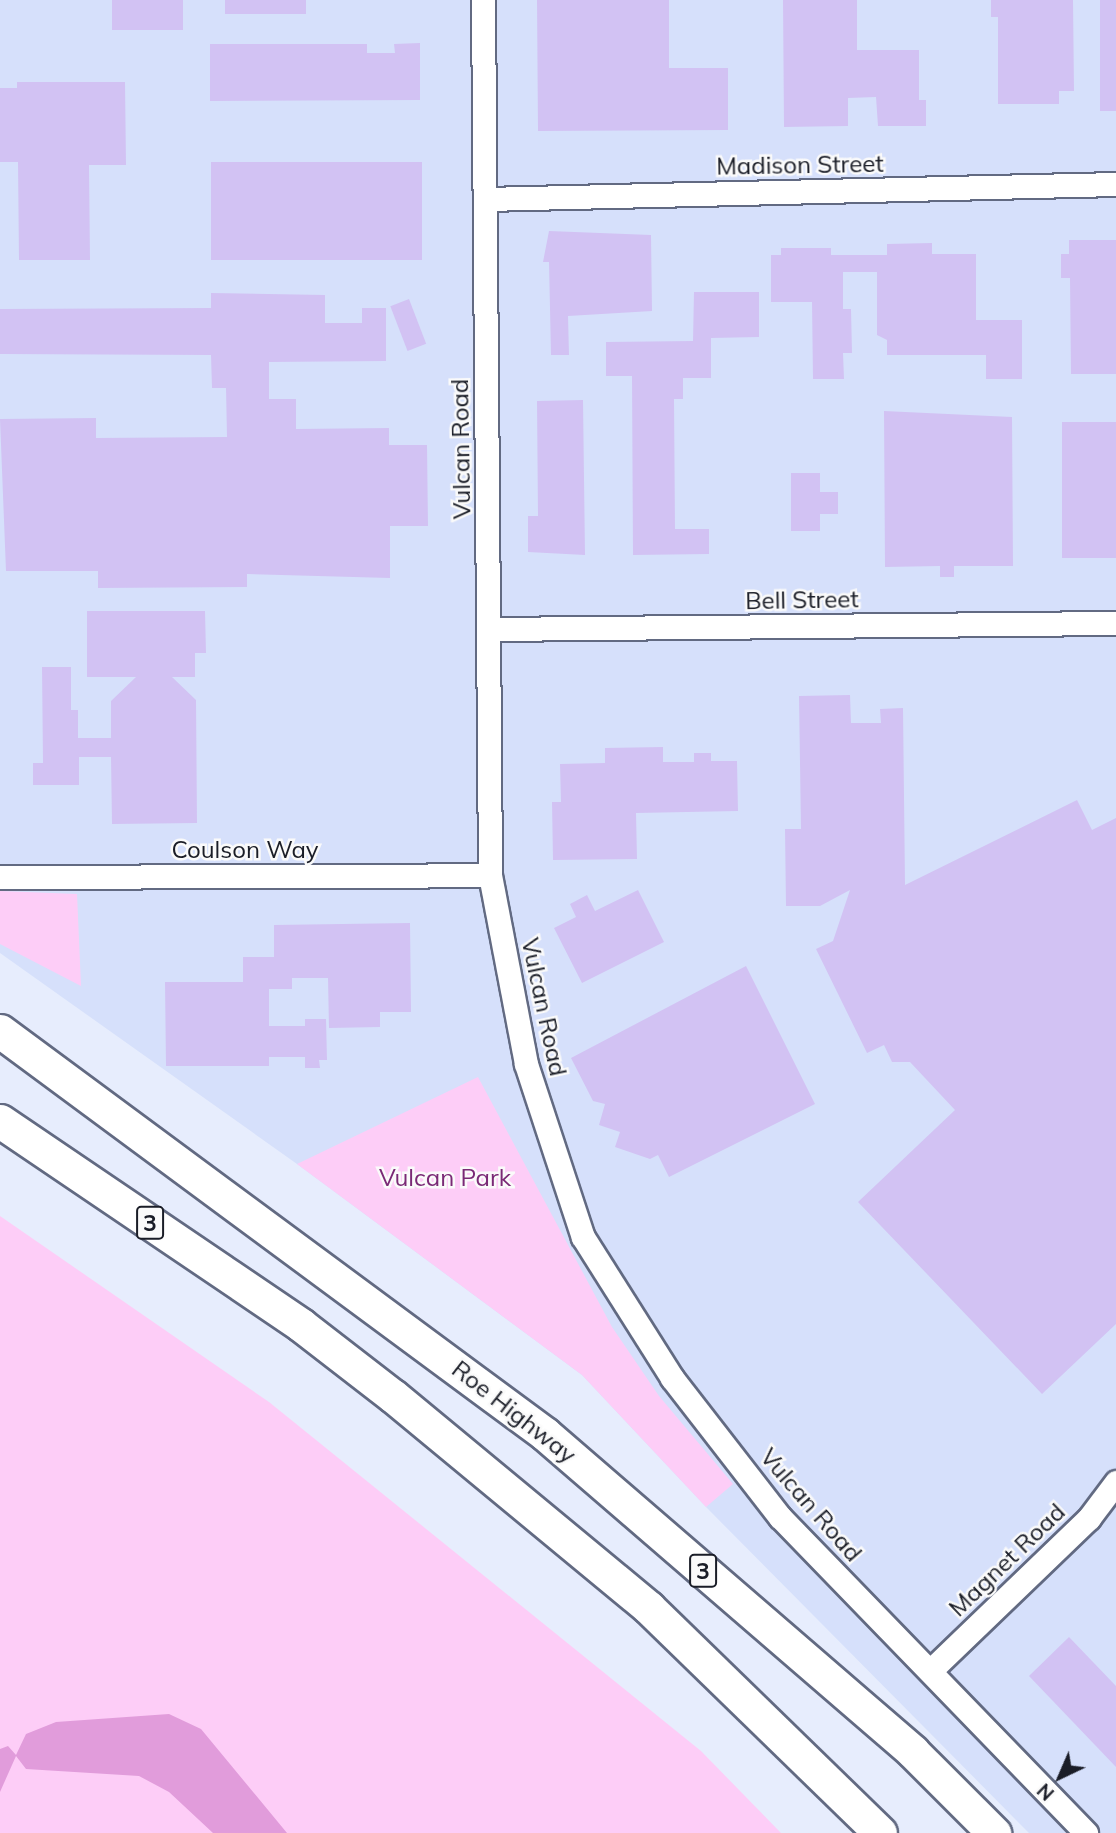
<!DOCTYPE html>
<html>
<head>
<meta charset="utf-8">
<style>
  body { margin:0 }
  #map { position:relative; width:1116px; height:1833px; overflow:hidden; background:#e7edfd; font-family:Mulish,sans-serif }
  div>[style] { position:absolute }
  .built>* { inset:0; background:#d6e0fb }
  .green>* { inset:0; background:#fdcdf7 }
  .forest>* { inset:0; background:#e19cdb }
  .building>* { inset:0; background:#d2c2f3; transform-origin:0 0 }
  .roads { filter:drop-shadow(2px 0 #626a82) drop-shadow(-2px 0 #626a82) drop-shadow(0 2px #626a82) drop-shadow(0 -2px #626a82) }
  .minor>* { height:23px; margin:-11.5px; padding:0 11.5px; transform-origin:11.5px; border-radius:11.5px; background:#fff }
  .highway>* { height:33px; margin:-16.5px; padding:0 16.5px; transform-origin:16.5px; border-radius:16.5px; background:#fff }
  span { translate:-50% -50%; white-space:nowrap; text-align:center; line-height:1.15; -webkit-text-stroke:5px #fafafa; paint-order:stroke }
  .shield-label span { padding:2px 5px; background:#fafafa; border:2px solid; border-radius:5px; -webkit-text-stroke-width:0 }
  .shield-label { font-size:23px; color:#1a1d27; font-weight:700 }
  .street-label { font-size:24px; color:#1a1d27 }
  .park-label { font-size:24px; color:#7a2976 }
  .north { position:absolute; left:1025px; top:1742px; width:70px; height:70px; -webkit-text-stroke:5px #fafafa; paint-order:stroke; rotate:224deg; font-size:19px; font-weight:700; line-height:28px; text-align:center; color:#1a1d27 }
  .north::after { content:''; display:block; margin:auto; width:24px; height:32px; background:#1a1d27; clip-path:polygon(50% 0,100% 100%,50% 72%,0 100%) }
</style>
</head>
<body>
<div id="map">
  <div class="built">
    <div style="clip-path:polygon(0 0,1116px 0,1116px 1833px,1029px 1833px,706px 1507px,582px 1375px,297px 1164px,0 953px)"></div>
  </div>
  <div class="green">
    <div style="clip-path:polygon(0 891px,77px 894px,81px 986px,0 944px)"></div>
    <div style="clip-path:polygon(478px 1077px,612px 1327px,659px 1396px,733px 1484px,706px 1507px,582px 1375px,297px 1164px)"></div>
    <div style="clip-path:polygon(0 1216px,269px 1402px,701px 1751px,781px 1833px,0 1833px)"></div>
  </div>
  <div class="forest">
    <div style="clip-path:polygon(169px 1714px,201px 1729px,287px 1833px,213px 1833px,169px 1792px,139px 1776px,26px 1769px,16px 1756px,0 1792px,0 1749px,8px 1746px,16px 1755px,26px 1734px,56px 1722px)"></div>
  </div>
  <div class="building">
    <div style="left:112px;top:0;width:71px;height:30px"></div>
    <div style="left:225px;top:0;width:81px;height:14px"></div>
    <div style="clip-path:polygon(537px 0,669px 0,669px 68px,728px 68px,728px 130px,538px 131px)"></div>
    <div style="clip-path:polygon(783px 0,857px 0,857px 50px,919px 50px,919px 100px,926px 100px,926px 126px,878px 126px,876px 97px,848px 98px,848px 126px,784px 127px)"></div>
    <div style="clip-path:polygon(991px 0,1073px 0,1074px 91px,1059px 91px,1059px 104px,998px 104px,998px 17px,991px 17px)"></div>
    <div style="left:1100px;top:0;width:16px;height:111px"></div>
    <div style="clip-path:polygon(420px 43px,420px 100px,210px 101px,210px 44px,367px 44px,367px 53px,395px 53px,394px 44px)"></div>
    <div style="clip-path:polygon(17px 82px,125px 82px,126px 165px,89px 165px,90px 260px,19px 260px,18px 162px,0 162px,0 88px,17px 88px)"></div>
    <div style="left:211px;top:162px;width:211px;height:98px"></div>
    <div style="clip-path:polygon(549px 231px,651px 235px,652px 311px,568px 316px,569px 355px,551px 355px,549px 262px,543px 262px)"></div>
    <div style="clip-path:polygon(1069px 240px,1116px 240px,1116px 374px,1071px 374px,1070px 278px,1061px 278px,1061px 254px,1069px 254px)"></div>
    <div style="clip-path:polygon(932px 243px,932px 254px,976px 254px,976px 320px,1022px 320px,1022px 379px,986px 379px,986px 355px,887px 355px,887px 340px,877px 335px,877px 272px,843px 272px,843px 309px,851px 309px,852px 353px,843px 353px,844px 379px,813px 379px,812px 302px,771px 302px,771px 255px,781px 255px,781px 248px,831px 248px,831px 255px,887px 255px,887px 244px)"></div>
    <div style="clip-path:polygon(694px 292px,759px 292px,759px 337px,711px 338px,711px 378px,683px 378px,683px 399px,674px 399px,675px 529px,709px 529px,709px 554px,633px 555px,632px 376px,606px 376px,606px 342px,693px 341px)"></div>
    <div style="clip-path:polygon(211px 293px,325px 295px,325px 323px,362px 323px,362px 308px,386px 308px,386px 361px,269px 362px,269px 399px,296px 399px,296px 429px,389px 428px,389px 445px,427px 445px,428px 526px,390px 526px,390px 578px,247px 574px,247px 587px,98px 588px,98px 571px,6px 571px,0 419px,96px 418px,96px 438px,227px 437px,226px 388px,212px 388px,211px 355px,0 354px,0 309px,211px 308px)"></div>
    <div style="left:409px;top:299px;width:48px;height:20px;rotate:69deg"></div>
    <div style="clip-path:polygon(583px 400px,585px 555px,528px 552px,528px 516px,538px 516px,537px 401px)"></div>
    <div style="clip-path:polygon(884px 411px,1012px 417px,1013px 566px,954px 566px,954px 577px,940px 577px,940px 566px,885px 567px)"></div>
    <div style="left:1062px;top:422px;width:54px;height:136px"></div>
    <div style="clip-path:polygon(791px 473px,820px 473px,820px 492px,838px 492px,838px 514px,820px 514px,820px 531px,791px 531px)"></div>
    <div style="clip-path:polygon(87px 611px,205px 611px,206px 653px,195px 653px,195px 677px,172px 677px,196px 700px,197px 823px,112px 824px,111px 757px,79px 757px,79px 785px,33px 785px,33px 763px,43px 763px,42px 667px,71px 667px,71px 710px,78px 710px,78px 738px,111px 738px,111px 701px,136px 677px,87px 677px)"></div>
    <div style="clip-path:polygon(850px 695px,851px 723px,881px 723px,880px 709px,903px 708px,905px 885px,1077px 800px,1092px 830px,1116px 818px,1116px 1324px,1042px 1394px,858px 1202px,955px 1110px,910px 1062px,892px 1062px,884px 1045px,867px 1053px,816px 949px,833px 941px,850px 890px,820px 906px,786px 906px,785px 829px,801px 829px,799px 696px)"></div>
    <div style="clip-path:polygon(663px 747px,663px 762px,694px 762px,694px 753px,711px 753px,711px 761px,737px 761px,738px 811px,636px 813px,637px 859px,553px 860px,552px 802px,561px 802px,560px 764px,605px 763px,605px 748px)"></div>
    <div style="clip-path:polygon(638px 890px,664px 942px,582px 983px,554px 928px,576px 917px,570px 904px,587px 895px,595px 911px)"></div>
    <div style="clip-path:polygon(410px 923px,411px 1012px,380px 1012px,380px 1027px,329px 1028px,328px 978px,292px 978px,292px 989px,269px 989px,269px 1026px,305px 1026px,305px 1019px,326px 1019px,327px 1060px,319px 1060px,320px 1068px,305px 1068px,305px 1057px,269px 1057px,269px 1066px,166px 1066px,165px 982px,243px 982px,243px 957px,274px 957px,274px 925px)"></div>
    <div style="clip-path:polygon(746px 966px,815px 1104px,669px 1177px,658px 1155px,650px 1159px,615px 1147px,620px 1132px,599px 1125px,605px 1104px,593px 1101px,571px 1058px)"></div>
    <div style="clip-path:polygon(1069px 1637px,1116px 1686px,1116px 1767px,1029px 1676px)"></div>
  </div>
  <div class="roads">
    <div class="minor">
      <div style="left:483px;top:0;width:875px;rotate:89.54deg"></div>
      <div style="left:490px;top:875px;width:192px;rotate:79.2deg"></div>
      <div style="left:526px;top:1064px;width:182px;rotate:71.8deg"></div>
      <div style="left:583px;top:1237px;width:167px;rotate:57.7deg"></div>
      <div style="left:672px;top:1378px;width:176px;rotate:52.2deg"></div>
      <div style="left:780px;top:1517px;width:440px;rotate:45.9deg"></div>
      <div style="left:485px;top:199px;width:631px;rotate:-1.36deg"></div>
      <div style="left:489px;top:629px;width:627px;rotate:-0.55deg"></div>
      <div style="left:0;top:877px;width:490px;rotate:-0.2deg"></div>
      <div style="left:930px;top:1671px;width:221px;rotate:-43.9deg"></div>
      <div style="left:1089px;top:1518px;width:45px;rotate:-53.1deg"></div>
    </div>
    <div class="highway">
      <div style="left:0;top:1031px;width:678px;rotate:36.48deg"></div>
      <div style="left:545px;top:1434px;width:486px;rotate:40.8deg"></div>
      <div style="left:913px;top:1752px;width:115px;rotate:45deg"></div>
      <div style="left:0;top:1121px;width:364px;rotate:34.1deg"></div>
      <div style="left:301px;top:1325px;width:116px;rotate:37.7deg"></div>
      <div style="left:393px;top:1396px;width:332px;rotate:39.6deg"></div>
      <div style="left:649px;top:1608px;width:322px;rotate:44.2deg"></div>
    </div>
  </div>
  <div class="shield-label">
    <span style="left:150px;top:1223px">3</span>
    <span style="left:703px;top:1571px">3</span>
  </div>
  <div class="street-label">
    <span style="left:800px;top:165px;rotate:-1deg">Madison Street</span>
    <span style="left:461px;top:449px;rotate:-91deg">Vulcan Road</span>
    <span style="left:802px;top:600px;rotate:-1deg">Bell Street</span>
    <span style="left:245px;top:850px">Coulson Way</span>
    <span style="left:544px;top:1007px;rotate:78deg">Vulcan Road</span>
    <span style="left:514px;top:1412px;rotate:38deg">Roe Highway</span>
    <span style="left:811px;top:1505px;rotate:49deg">Vulcan Road</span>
    <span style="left:1007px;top:1560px;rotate:-44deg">Magnet Road</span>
  </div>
  <div class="park-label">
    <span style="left:445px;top:1178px">Vulcan Park</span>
  </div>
  <div class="north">N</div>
</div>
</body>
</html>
